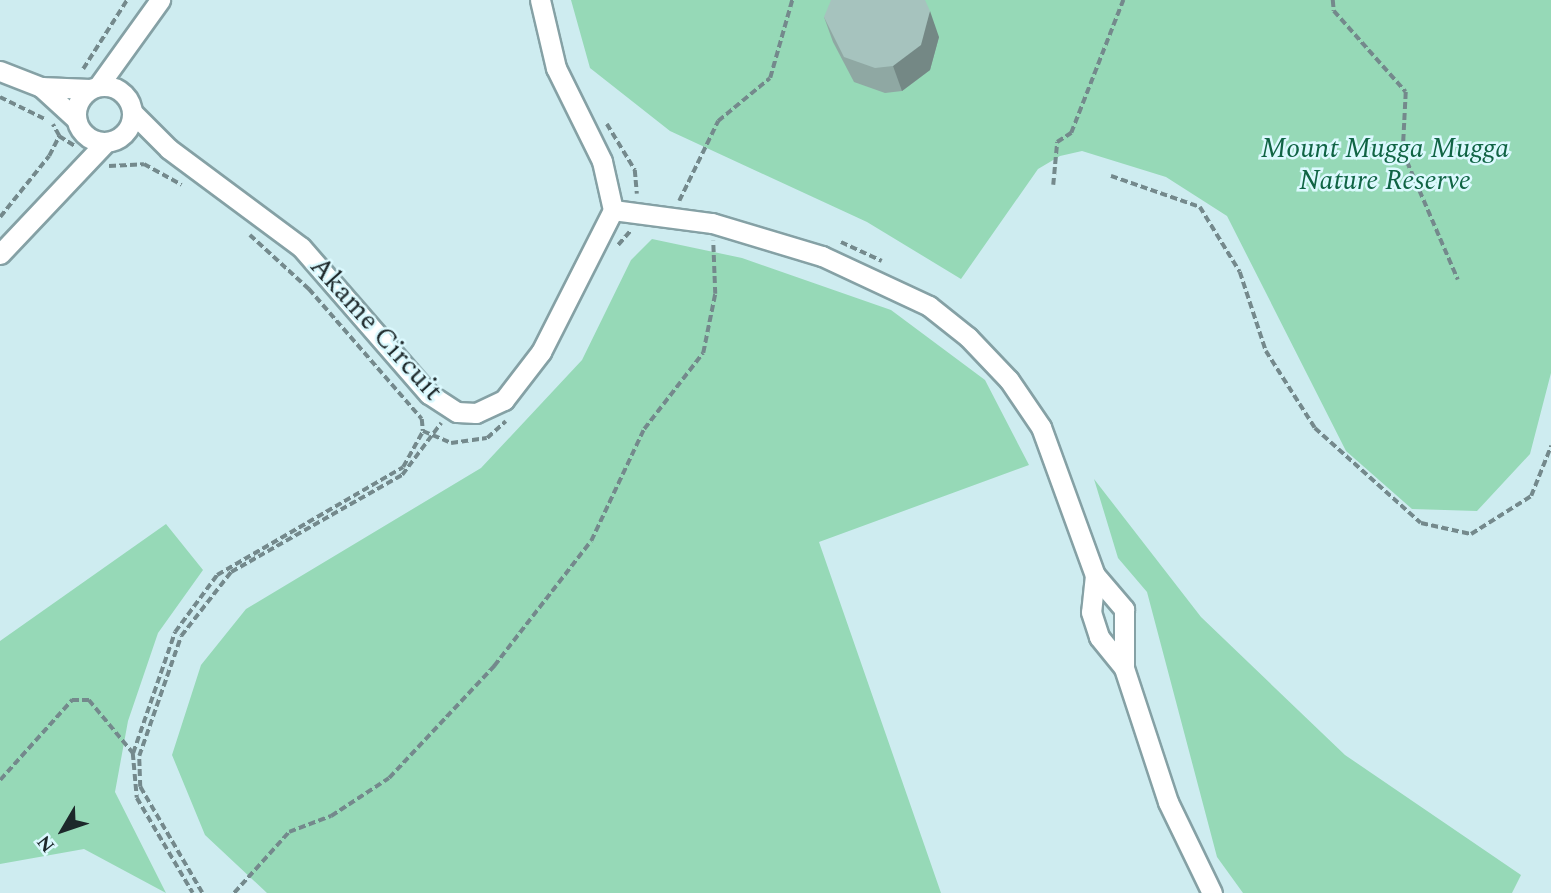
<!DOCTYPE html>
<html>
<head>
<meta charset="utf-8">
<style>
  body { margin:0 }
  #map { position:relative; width:1551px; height:893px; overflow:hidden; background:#ceecf0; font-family:Spectral,serif }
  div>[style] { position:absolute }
  .green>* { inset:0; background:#96d9b7 }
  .path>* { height:3.5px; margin-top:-1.75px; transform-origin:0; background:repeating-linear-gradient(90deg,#74898c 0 7px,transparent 0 10.5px) }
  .roads { filter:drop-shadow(2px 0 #85a1a5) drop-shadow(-2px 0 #85a1a5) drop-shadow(0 2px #85a1a5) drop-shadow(0 -2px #85a1a5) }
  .minor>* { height:19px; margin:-9.5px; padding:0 9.5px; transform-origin:9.5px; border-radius:9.5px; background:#fff }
  .minor>.ring { margin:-9.5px; padding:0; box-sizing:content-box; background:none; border:19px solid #fff; border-radius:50% }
  .wall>* { inset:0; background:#8fa8a3 }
  .shaded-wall>* { inset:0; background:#748885 }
  .building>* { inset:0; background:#a6c3be }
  span { translate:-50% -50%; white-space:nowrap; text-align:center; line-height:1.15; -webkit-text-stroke:5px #dbf9fe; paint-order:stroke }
  .park-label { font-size:28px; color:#106444; font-style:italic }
  .street-label { font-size:28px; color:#1d282a }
  .north { position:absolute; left:28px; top:795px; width:70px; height:70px; -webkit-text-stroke:5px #dbf9fe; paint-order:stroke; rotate:231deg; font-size:19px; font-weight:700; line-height:28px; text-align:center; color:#1d282a }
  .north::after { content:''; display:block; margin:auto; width:24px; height:32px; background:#1d282a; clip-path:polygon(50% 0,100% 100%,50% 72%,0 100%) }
</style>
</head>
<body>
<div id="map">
  <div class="green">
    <div style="clip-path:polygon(571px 0,1551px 0,1551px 373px,1530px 454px,1477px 511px,1412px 509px,1346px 451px,1227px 216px,1166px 177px,1082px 151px,1060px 156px,1038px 169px,961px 279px,867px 222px,670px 131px,590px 68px)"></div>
    <div style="clip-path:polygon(652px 239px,742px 258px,891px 310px,985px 380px,1029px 465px,819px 542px,941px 893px,267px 893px,205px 835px,172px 755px,201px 665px,246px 609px,481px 468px,582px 360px,631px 260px)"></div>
    <div style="clip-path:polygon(1094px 479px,1201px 617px,1345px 755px,1521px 875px,1512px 893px,1243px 893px,1217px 857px,1147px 592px,1118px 558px)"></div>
    <div style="clip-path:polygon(166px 524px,203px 570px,158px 633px,128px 721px,115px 792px,166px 893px,84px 849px,0 864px,0 641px)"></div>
  </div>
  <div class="path">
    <div style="left:1333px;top:0;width:11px;rotate:85deg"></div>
    <div style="left:1334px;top:11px;width:108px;rotate:48.4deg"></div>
    <div style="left:1406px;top:92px;width:60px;rotate:92.9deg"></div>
    <div style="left:1403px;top:152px;width:139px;rotate:66.7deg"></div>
    <div style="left:83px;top:69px;width:82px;rotate:-57.5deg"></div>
    <div style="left:0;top:97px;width:50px;rotate:26.1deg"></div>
    <div style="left:607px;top:124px;width:54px;rotate:58.7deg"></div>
    <div style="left:635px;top:170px;width:24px;rotate:85deg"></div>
    <div style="left:59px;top:136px;width:19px;rotate:32deg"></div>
    <div style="left:109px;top:166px;width:35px;rotate:-3deg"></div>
    <div style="left:144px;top:164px;width:43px;rotate:28.9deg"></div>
    <div style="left:1111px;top:176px;width:94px;rotate:19.2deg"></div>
    <div style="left:1200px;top:207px;width:76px;rotate:58.4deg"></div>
    <div style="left:1240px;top:272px;width:83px;rotate:71.8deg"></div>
    <div style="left:1266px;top:351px;width:91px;rotate:57.5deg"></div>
    <div style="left:1315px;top:428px;width:142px;rotate:41.9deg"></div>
    <div style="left:1421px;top:523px;width:51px;rotate:12.4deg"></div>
    <div style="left:1471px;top:534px;width:71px;rotate:-32.3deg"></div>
    <div style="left:1531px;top:496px;width:54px;rotate:-68.2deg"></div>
    <div style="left:1053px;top:185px;width:43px;rotate:-84.7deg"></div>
    <div style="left:1057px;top:142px;width:17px;rotate:-33deg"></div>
    <div style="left:1071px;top:133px;width:143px;rotate:-68.6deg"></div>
    <div style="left:679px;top:201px;width:89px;rotate:-64deg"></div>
    <div style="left:718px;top:121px;width:67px;rotate:-39.6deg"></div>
    <div style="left:770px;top:78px;width:81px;rotate:-74.2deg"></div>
    <div style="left:0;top:217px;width:78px;rotate:-51.2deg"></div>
    <div style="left:49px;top:156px;width:22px;rotate:-63deg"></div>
    <div style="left:59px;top:136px;width:13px;rotate:-119deg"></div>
    <div style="left:250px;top:235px;width:80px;rotate:42.5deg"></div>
    <div style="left:309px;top:289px;width:172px;rotate:49deg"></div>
    <div style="left:422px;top:419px;width:12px;rotate:85deg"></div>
    <div style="left:841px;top:242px;width:45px;rotate:24.9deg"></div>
    <div style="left:618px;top:245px;width:20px;rotate:-49deg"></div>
    <div style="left:133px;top:753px;width:45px;rotate:84.9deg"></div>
    <div style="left:137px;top:798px;width:110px;rotate:59.5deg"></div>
    <div style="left:0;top:780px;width:108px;rotate:-48deg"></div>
    <div style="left:72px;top:700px;width:17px"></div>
    <div style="left:89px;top:700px;width:69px;rotate:50.3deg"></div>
    <div style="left:133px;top:753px;width:128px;rotate:-70.9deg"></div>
    <div style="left:175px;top:632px;width:71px;rotate:-53.6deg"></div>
    <div style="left:217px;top:575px;width:215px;rotate:-30.1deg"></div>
    <div style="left:403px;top:467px;width:41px;rotate:-60.9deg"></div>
    <div style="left:423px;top:431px;width:30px;rotate:23deg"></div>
    <div style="left:451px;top:443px;width:36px;rotate:-8deg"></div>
    <div style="left:487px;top:438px;width:25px;rotate:-42deg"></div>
    <div style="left:202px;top:893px;width:123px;rotate:-120.3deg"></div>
    <div style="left:140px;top:787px;width:31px;rotate:-92deg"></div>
    <div style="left:139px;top:756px;width:127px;rotate:-70.7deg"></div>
    <div style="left:181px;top:636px;width:81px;rotate:-52deg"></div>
    <div style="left:231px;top:572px;width:197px;rotate:-29.6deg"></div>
    <div style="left:402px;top:475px;width:65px;rotate:-53.1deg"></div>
    <div style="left:234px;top:893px;width:82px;rotate:-48deg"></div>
    <div style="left:289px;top:832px;width:45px;rotate:-20.9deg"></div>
    <div style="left:331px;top:816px;width:69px;rotate:-33.2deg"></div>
    <div style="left:389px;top:778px;width:154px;rotate:-46.8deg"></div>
    <div style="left:494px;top:666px;width:158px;rotate:-52.2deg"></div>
    <div style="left:591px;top:541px;width:124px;rotate:-64.7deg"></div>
    <div style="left:644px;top:429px;width:96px;rotate:-52.2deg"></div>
    <div style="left:703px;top:353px;width:60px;rotate:-78.5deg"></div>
    <div style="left:715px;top:294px;width:53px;rotate:-92.2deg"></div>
  </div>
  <div class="roads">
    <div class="minor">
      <div style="left:0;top:71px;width:44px;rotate:21.3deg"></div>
      <div style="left:41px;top:87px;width:49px;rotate:2.3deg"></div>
      <div style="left:99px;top:85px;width:105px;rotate:-54.3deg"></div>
      <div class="ring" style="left:76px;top:86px;width:37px;height:37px"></div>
      <div style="left:41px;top:87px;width:47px;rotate:42.4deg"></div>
      <div style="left:132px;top:112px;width:52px;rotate:45deg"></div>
      <div style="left:169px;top:149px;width:164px;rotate:36.6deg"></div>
      <div style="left:301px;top:247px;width:195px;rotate:49deg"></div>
      <div style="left:429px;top:394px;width:33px;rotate:33deg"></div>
      <div style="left:457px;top:412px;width:19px;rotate:3deg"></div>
      <div style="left:476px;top:413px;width:31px;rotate:-25deg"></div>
      <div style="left:504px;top:400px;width:61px;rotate:-52.4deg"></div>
      <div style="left:541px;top:352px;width:159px;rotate:-63.1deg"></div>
      <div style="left:613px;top:210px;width:50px;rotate:-102.7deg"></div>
      <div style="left:602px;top:161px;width:104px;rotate:-116.3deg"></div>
      <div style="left:556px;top:68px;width:70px;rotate:-103.2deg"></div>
      <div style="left:613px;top:210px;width:100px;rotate:7.5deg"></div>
      <div style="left:712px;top:223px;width:115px;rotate:16.7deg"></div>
      <div style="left:822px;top:256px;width:118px;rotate:25deg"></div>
      <div style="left:929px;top:306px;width:50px;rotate:38.5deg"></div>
      <div style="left:968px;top:337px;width:59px;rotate:46.4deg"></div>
      <div style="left:1009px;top:380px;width:57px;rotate:55.8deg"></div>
      <div style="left:1041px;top:427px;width:158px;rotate:70deg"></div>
      <div style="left:1095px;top:575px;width:45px;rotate:49.5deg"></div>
      <div style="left:1124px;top:609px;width:59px;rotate:90deg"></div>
      <div style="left:0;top:254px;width:154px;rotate:-46.6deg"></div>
      <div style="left:1095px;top:575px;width:37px;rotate:96deg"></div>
      <div style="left:1091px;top:612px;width:26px;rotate:72deg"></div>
      <div style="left:1099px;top:637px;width:40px;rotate:51deg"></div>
      <div style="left:1124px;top:668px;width:141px;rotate:71.8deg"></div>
      <div style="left:1168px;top:802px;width:101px;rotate:64.2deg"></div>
    </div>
  </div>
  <div class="wall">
    <div style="clip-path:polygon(824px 17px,939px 37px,930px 70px,902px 91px,885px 93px,854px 82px,833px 42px)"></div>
  </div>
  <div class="shaded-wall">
    <div style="clip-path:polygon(930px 11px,939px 37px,930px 70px,902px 91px,893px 66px)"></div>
  </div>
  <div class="building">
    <div style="clip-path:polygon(831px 0,925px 0,930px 11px,921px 45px,893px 66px,875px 68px,844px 57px,824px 17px)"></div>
  </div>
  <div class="park-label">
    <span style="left:1385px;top:165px">Mount Mugga Mugga<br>Nature Reserve</span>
  </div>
  <div class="street-label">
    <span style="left:376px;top:329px;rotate:48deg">Akame Circuit</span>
  </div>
  <div class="north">N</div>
</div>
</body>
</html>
